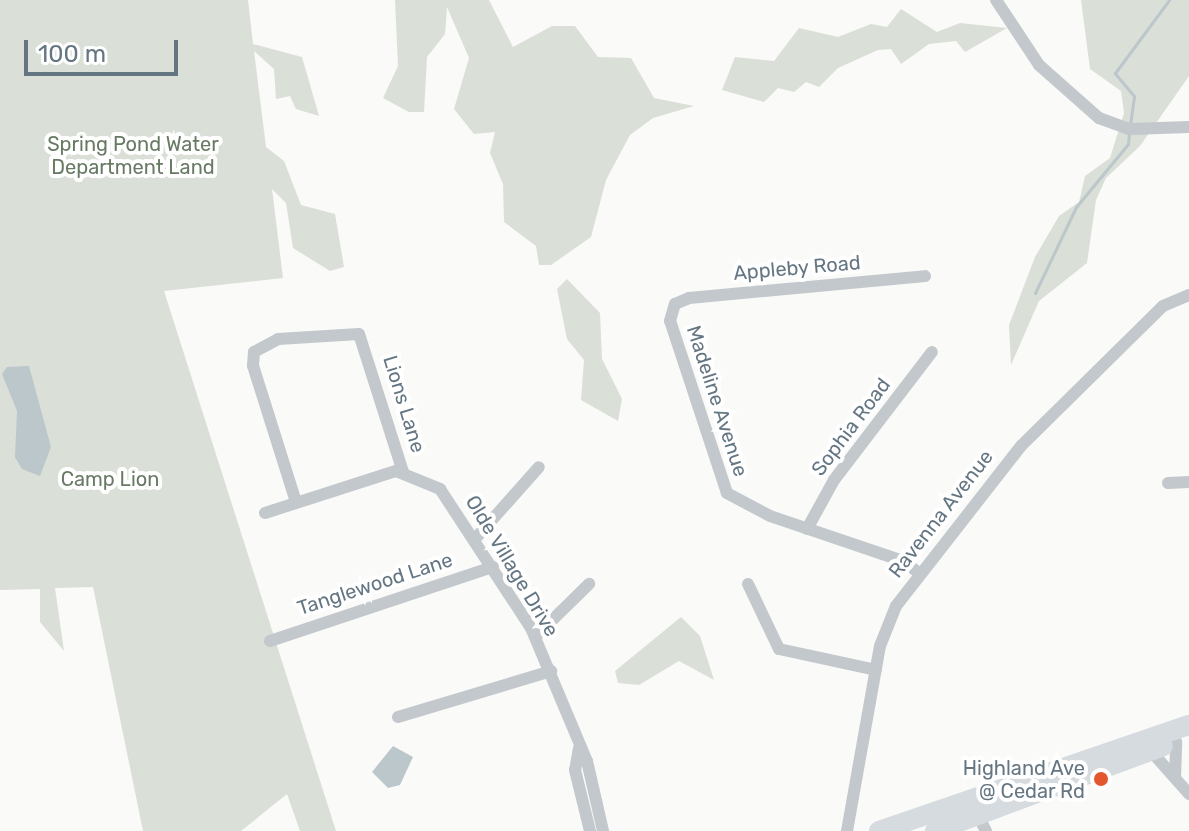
<!DOCTYPE html>
<html>
<head>
<meta charset="utf-8">
<style>
  body { margin:0 }
  #map { position:relative; width:1189px; height:831px; overflow:hidden; background:#fafaf8; font-family:Rubik,sans-serif }
  div>[style] { position:absolute }
  .green>* { inset:0; background:#dadfd7 }
  .water>* { inset:0; background:#bbc7cb }
  .stream>* { height:3px; margin:-1.5px; padding:0 1.5px; transform-origin:1.5px; border-radius:1.5px; background:#bbc7cb }
  .minor>* { height:12px; margin:-6px; padding:0 6px; transform-origin:6px; border-radius:6px; background:#c3c8cc }
  .primary>* { height:20px; margin:-10px; padding:0 10px; transform-origin:10px; border-radius:10px; background:#d6dbdf }
  .dots>* { width:22px; height:22px; translate:-50% -50%; box-sizing:border-box; border:4px solid #fff; border-radius:50% }
  span { translate:-50% -50%; white-space:nowrap; text-align:center; line-height:1.15; -webkit-text-stroke:8px #fff; paint-order:stroke }
  .park-label { font-size:20px; color:#687a64 }
  .street-label { font-size:20px; color:#657683 }
  .poi-label { font-size:20px; color:#657683 }
  .right { translate:-100% -50%; text-align:right }
  .scale { position:absolute; left:24px; top:40px; width:154px; height:36px; box-sizing:border-box; border:4px solid #657683; border-top:0; padding-left:10px; font-size:24px; line-height:28px; white-space:nowrap; color:#657683; -webkit-text-stroke:6px #fff; paint-order:stroke }
</style>
</head>
<body>
<div id="map">
  <div class="green">
    <div style="clip-path:polygon(0 0,248px 0,253px 44px,302px 57px,319px 116px,296px 109px,290px 96px,276px 99px,274px 69px,254px 51px,266px 147px,284px 161px,301px 205px,335px 214px,344px 267px,330px 271px,293px 248px,286px 203px,272px 189px,283px 278px,164px 291px,336px 831px,300px 831px,287px 794px,241px 831px,143px 831px,93px 587px,55px 588px,64px 651px,40px 622px,40px 589px,0 590px)"></div>
    <div style="clip-path:polygon(395px 0,489px 0,513px 47px,552px 26px,575px 26px,598px 57px,631px 58px,654px 98px,694px 106px,653px 118px,630px 135px,606px 180px,591px 237px,551px 265px,539px 265px,536px 246px,504px 222px,503px 184px,490px 153px,495px 132px,474px 134px,454px 109px,469px 58px,447px 7px,445px 34px,427px 57px,424px 112px,409px 112px,383px 98px,398px 66px)"></div>
    <div style="clip-path:polygon(1081px 0,1189px 0,1189px 76px,1140px 146px,1106px 178px,1096px 200px,1087px 263px,1039px 301px,1011px 365px,1009px 325px,1035px 257px,1059px 216px,1079px 202px,1085px 176px,1110px 158px,1124px 113px,1121px 91px,1090px 69px)"></div>
    <div style="clip-path:polygon(901px 9px,937px 32px,960px 23px,1007px 28px,965px 52px,956px 41px,929px 44px,901px 64px,891px 49px,878px 50px,838px 68px,819px 87px,806px 82px,794px 92px,778px 88px,764px 102px,722px 90px,735px 57px,774px 61px,799px 28px,838px 37px,871px 24px,887px 27px)"></div>
    <div style="clip-path:polygon(567px 279px,600px 313px,602px 359px,622px 399px,618px 421px,581px 400px,584px 360px,567px 339px,557px 289px)"></div>
    <div style="clip-path:polygon(681px 617px,700px 636px,714px 680px,679px 661px,639px 685px,618px 683px,615px 671px)"></div>
  </div>
  <div class="water">
    <div style="clip-path:polygon(29px 366px,51px 447px,40px 476px,22px 469px,15px 457px,17px 411px,2px 374px,7px 367px)"></div>
    <div style="clip-path:polygon(393px 746px,413px 757px,400px 785px,388px 788px,372px 772px)"></div>
  </div>
  <div class="stream">
    <div style="left:1130px;top:125px;width:29px;rotate:-82deg"></div>
    <div style="left:1134px;top:96px;width:30px;rotate:-130deg"></div>
    <div style="left:1115px;top:73px;width:91px;rotate:-53.5deg"></div>
    <div style="left:1035px;top:293px;width:95px;rotate:-64.5deg"></div>
    <div style="left:1076px;top:207px;width:82px;rotate:-50.5deg"></div>
    <div style="left:1128px;top:144px;width:11px;rotate:-85deg"></div>
  </div>
  <div class="minor">
    <div style="left:996px;top:0;width:78px;rotate:56.5deg"></div>
    <div style="left:1039px;top:65px;width:80px;rotate:41.5deg"></div>
    <div style="left:1099px;top:118px;width:33px;rotate:20deg"></div>
    <div style="left:1130px;top:129px;width:59px;rotate:-1.9deg"></div>
    <div style="left:1168px;top:483px;width:21px;rotate:-3deg"></div>
    <div style="left:296px;top:502px;width:143px;rotate:-107.5deg"></div>
    <div style="left:253px;top:366px;width:14px;rotate:-86deg"></div>
    <div style="left:254px;top:352px;width:27px;rotate:-28deg"></div>
    <div style="left:278px;top:339px;width:81px;rotate:-3.5deg"></div>
    <div style="left:359px;top:334px;width:145px;rotate:72.3deg"></div>
    <div style="left:265px;top:513px;width:138px;rotate:-17.8deg"></div>
    <div style="left:396px;top:471px;width:48px;rotate:22.2deg"></div>
    <div style="left:440px;top:489px;width:166px;rotate:56.8deg"></div>
    <div style="left:531px;top:628px;width:144px;rotate:67.2deg"></div>
    <div style="left:587px;top:761px;width:72px;rotate:77.1deg"></div>
    <div style="left:807px;top:529px;width:56px;rotate:-61.1deg"></div>
    <div style="left:834px;top:480px;width:161px;rotate:-52.6deg"></div>
    <div style="left:475px;top:539px;width:96px;rotate:-48.4deg"></div>
    <div style="left:919px;top:573px;width:20px;rotate:-143deg"></div>
    <div style="left:903px;top:561px;width:140px;rotate:-161.3deg"></div>
    <div style="left:770px;top:516px;width:49px;rotate:-151.9deg"></div>
    <div style="left:727px;top:493px;width:181px;rotate:-108.3deg"></div>
    <div style="left:670px;top:321px;width:18px;rotate:-74deg"></div>
    <div style="left:675px;top:304px;width:15px;rotate:-23deg"></div>
    <div style="left:689px;top:298px;width:237px;rotate:-5.3deg"></div>
    <div style="left:748px;top:584px;width:72px;rotate:64.5deg"></div>
    <div style="left:779px;top:649px;width:99px;rotate:12.2deg"></div>
    <div style="left:535px;top:637px;width:76px;rotate:-44.5deg"></div>
    <div style="left:270px;top:641px;width:235px;rotate:-18.4deg"></div>
    <div style="left:398px;top:717px;width:160px;rotate:-16.7deg"></div>
    <div style="left:579px;top:748px;width:22px;rotate:100deg"></div>
    <div style="left:575px;top:770px;width:63px;rotate:76.2deg"></div>
    <div style="left:1150px;top:750px;width:59px;rotate:48.4deg"></div>
    <div style="left:1175px;top:778px;width:36px;rotate:-88deg"></div>
    <div style="left:977px;top:814px;width:19px;rotate:62deg"></div>
    <div style="left:847px;top:831px;width:188px;rotate:-79.9deg"></div>
    <div style="left:880px;top:646px;width:43px;rotate:-68.2deg"></div>
    <div style="left:896px;top:606px;width:203px;rotate:-52deg"></div>
    <div style="left:1021px;top:446px;width:199px;rotate:-44.6deg"></div>
    <div style="left:1163px;top:306px;width:28px;rotate:-23deg"></div>
  </div>
  <div class="primary">
    <div style="left:879px;top:831px;width:328px;rotate:-18.9deg"></div>
    <div style="left:935px;top:831px;width:243px;rotate:-20.4deg"></div>
  </div>
  <div class="dots">
    <div style="left:1101px;top:779px;background:#e4572e"></div>
  </div>
  <div class="park-label">
    <span style="left:133px;top:156px">Spring Pond Water<br>Department Land</span>
    <span style="left:110px;top:479px">Camp Lion</span>
  </div>
  <div class="street-label">
    <span style="left:797px;top:268px;rotate:-5deg">Appleby Road</span>
    <span style="left:717px;top:401px;rotate:72deg">Madeline Avenue</span>
    <span style="left:404px;top:404px;rotate:73deg">Lions Lane</span>
    <span style="left:851px;top:427px;rotate:-53deg">Sophia Road</span>
    <span style="left:941px;top:514px;rotate:-52deg">Ravenna Avenue</span>
    <span style="left:512px;top:566px;rotate:59deg">Olde Village Drive</span>
    <span style="left:375px;top:584px;rotate:-18deg">Tanglewood Lane</span>
  </div>
  <div class="poi-label">
    <span class="right" style="left:1085px;top:780px">Highland Ave<br>@ Cedar Rd</span>
  </div>
  <div class="scale">100 m</div>
</div>
</body>
</html>
